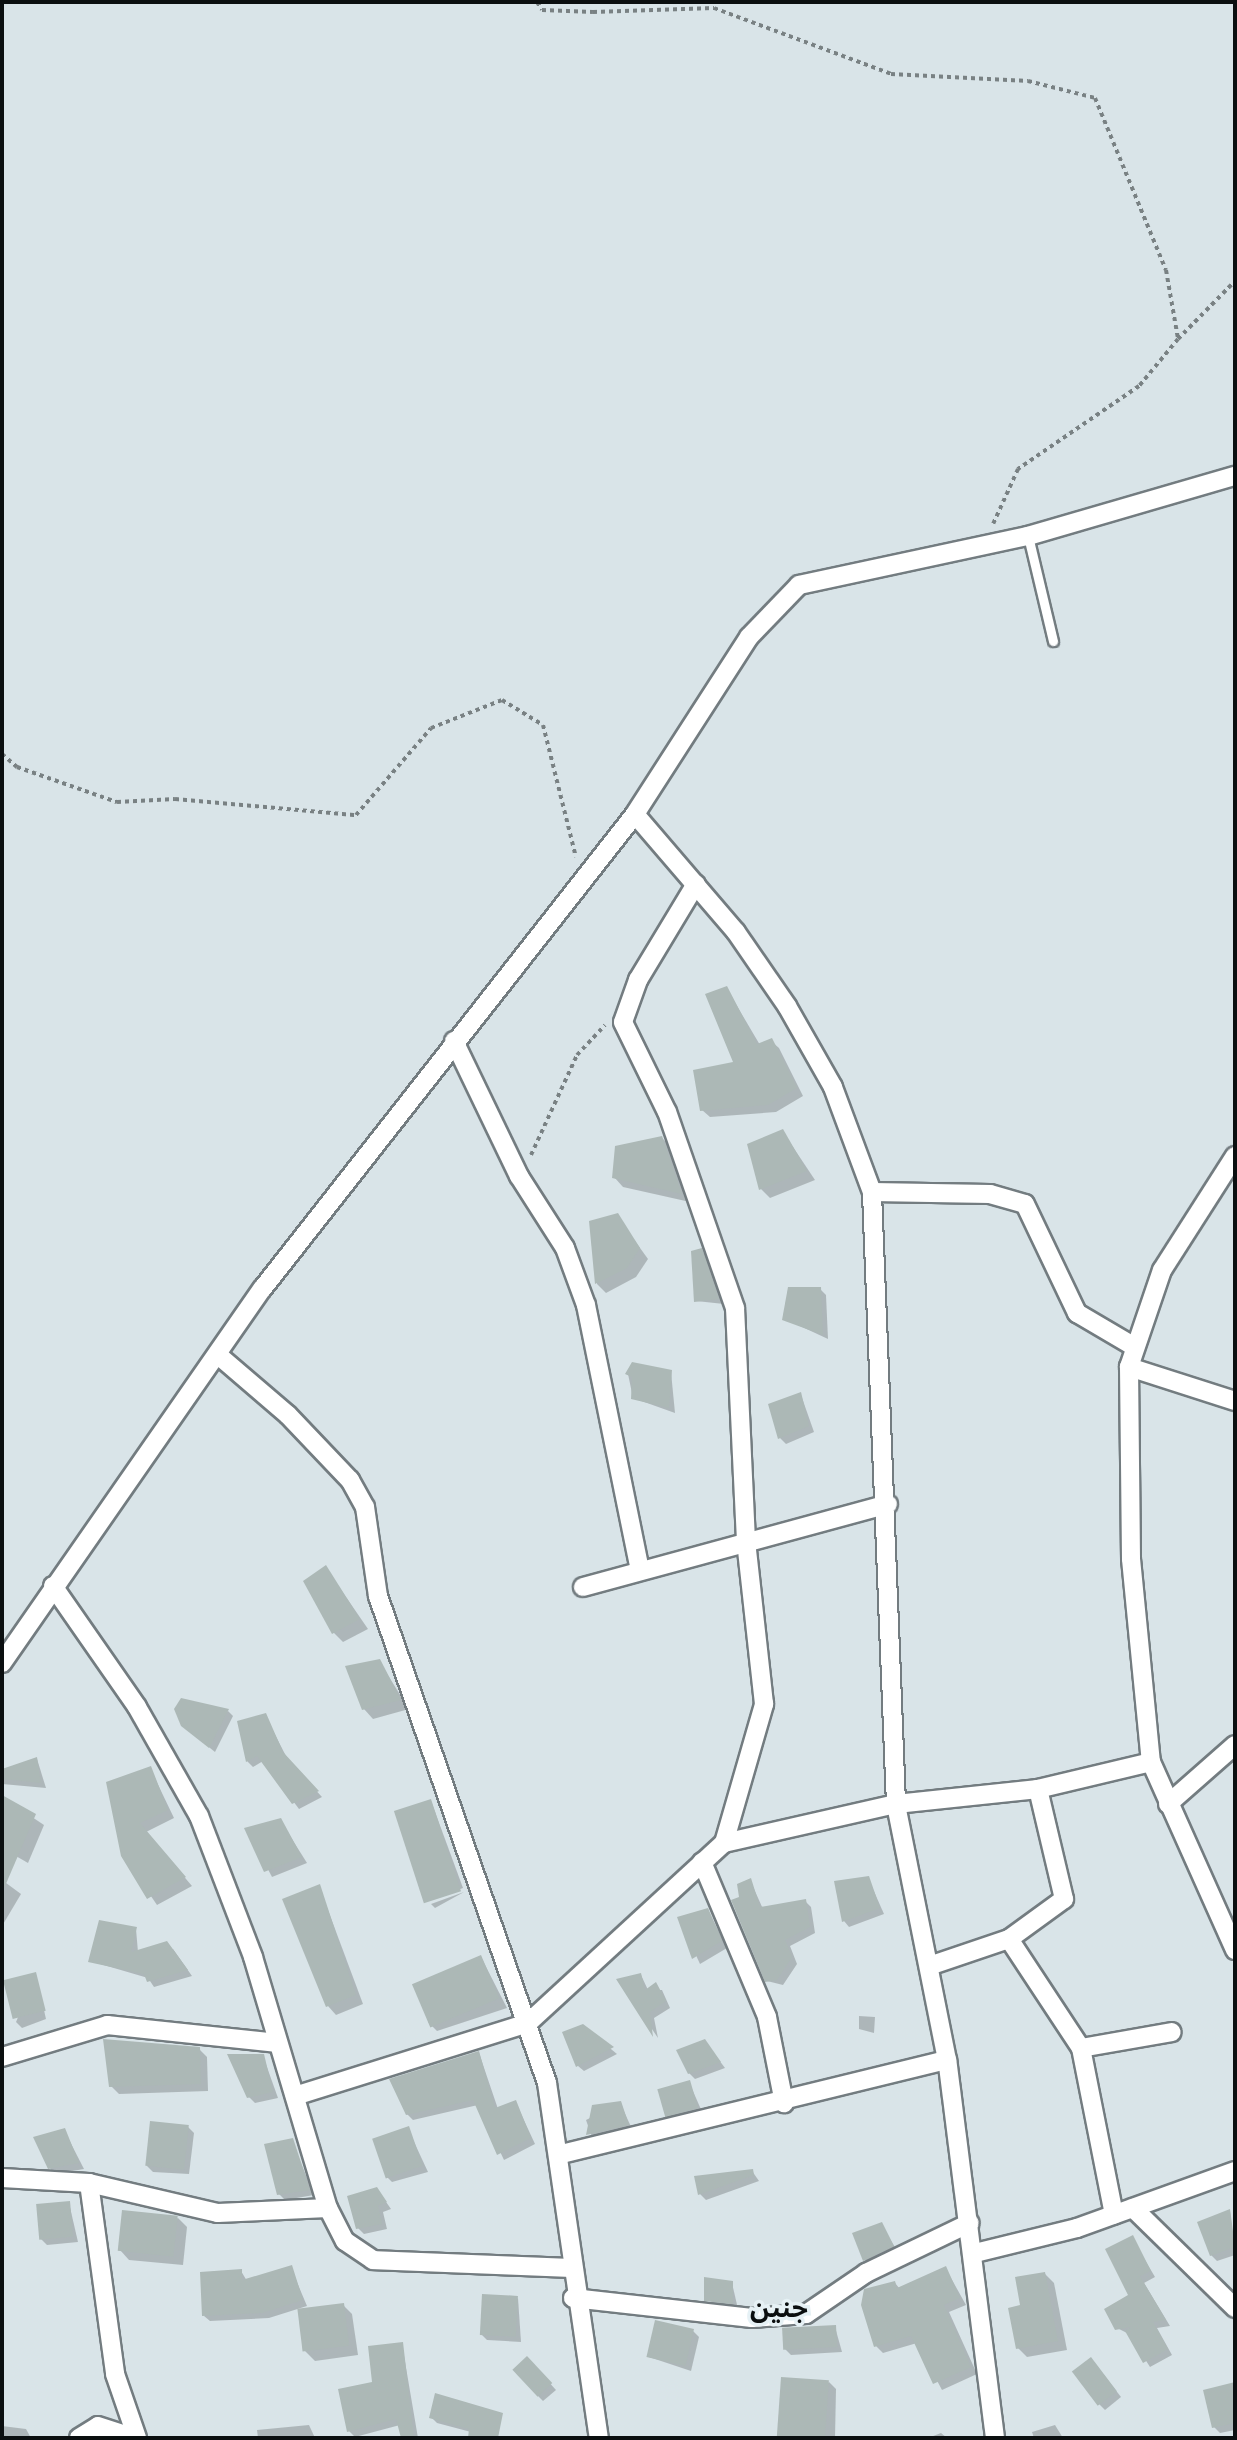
<!DOCTYPE html>
<html>
<head>
<meta charset="utf-8">
<style>
  body { margin:0 }
  #map { position:relative; width:1237px; height:2440px; overflow:hidden; background:#d9e4e8; font-family:Raleway,"Noto Sans Arabic",sans-serif }
  div>[style] { position:absolute }
  .shadow>* { inset:0; background:#0003 }
  .building>* { inset:0; background:#acb8b6; transform-origin:0 0 }
  .path>* { height:4px; margin-top:-2px; transform-origin:0; background:repeating-linear-gradient(90deg,#798183 0 4px,transparent 0 8px) }
  .roads { filter:drop-shadow(2px 0 #737c80) drop-shadow(-2px 0 #737c80) drop-shadow(0 2px #737c80) drop-shadow(0 -2px #737c80) }
  .lane>* { height:9px; margin:-4.5px; padding:0 4.5px; transform-origin:4.5px; border-radius:4.5px; background:#fff }
  .street>* { height:18px; margin:-9px; padding:0 9px; transform-origin:9px; border-radius:9px; background:#fff }
  span { translate:-50% -50%; white-space:nowrap; text-align:center; line-height:1.15; -webkit-text-stroke:7px #e6f1f5; paint-order:stroke }
  .quarter-label { font-size:26px; color:#0b0f10; font-weight:700 }
  .frame { position:absolute; inset:0; border:4px solid #0b0f10; pointer-events:none }
</style>
</head>
<body>
<div id="map">
  <div class="shadow">
    <div style="clip-path:polygon(727px 989px,760px 1045px,771px 1041px,779px 1048px,803px 1096px,776px 1112px,710px 1117px,702px 1110px,736px 1063px)"></div>
    <div style="clip-path:polygon(783px 1132px,815px 1180px,770px 1198px,761px 1189px)"></div>
    <div style="clip-path:polygon(662px 1138px,671px 1147px,690px 1202px,623px 1187px,614px 1177px)"></div>
    <div style="clip-path:polygon(617px 1216px,648px 1259px,636px 1277px,606px 1293px,597px 1284px,592px 1223px)"></div>
    <div style="clip-path:polygon(701px 1250px,707px 1256px,724px 1304px,696px 1301px)"></div>
    <div style="clip-path:polygon(820px 1289px,826px 1295px,828px 1339px,785px 1319px)"></div>
    <div style="clip-path:polygon(671px 1372px,675px 1413px,633px 1398px,628px 1374px)"></div>
    <div style="clip-path:polygon(801px 1395px,814px 1432px,786px 1444px,780px 1438px)"></div>
    <div style="clip-path:polygon(326px 1568px,368px 1629px,343px 1642px,333px 1632px)"></div>
    <div style="clip-path:polygon(379px 1661px,409px 1709px,373px 1719px,364px 1709px)"></div>
    <div style="clip-path:polygon(228px 1711px,233px 1716px,215px 1752px,190px 1732px)"></div>
    <div style="clip-path:polygon(265px 1715px,288px 1760px,322px 1797px,299px 1809px,263px 1761px,253px 1767px,247px 1761px)"></div>
    <div style="clip-path:polygon(37px 1759px,46px 1788px,2px 1784px,2px 1771px)"></div>
    <div style="clip-path:polygon(150px 1768px,174px 1818px,146px 1832px,192px 1886px,157px 1905px,123px 1855px)"></div>
    <div style="clip-path:polygon(2px 1797px,44px 1825px,28px 1863px,2px 1848px)"></div>
    <div style="clip-path:polygon(431px 1801px,463px 1888px,429px 1900px)"></div>
    <div style="clip-path:polygon(280px 1820px,307px 1863px,272px 1877px,247px 1829px)"></div>
    <div style="clip-path:polygon(868px 1878px,884px 1914px,849px 1927px,844px 1921px)"></div>
    <div style="clip-path:polygon(2px 1880px,21px 1894px,2px 1926px)"></div>
    <div style="clip-path:polygon(750px 1880px,763px 1909px,805px 1901px,811px 1907px,815px 1933px,790px 1946px,797px 1964px,783px 1985px,767px 1981px,741px 1899px)"></div>
    <div style="clip-path:polygon(319px 1886px,363px 2004px,336px 2015px,328px 2006px)"></div>
    <div style="clip-path:polygon(464px 1892px,435px 1908px,431px 1904px)"></div>
    <div style="clip-path:polygon(708px 1910px,727px 1948px,700px 1964px,679px 1918px)"></div>
    <div style="clip-path:polygon(136px 1929px,138px 1952px,173px 1949px,192px 1976px,154px 1987px,148px 1978px,90px 1961px)"></div>
    <div style="clip-path:polygon(481px 1957px,507px 2008px,437px 2031px,428px 2022px)"></div>
    <div style="clip-path:polygon(36px 1975px,46px 2019px,22px 2028px,16px 2022px)"></div>
    <div style="clip-path:polygon(641px 1975px,648px 1990px,662px 1990px,670px 2008px,654px 2018px,658px 2038px,619px 1980px)"></div>
    <div style="clip-path:polygon(859px 2016px,875px 2017px,874px 2033px,859px 2029px)"></div>
    <div style="clip-path:polygon(583px 2026px,617px 2054px,584px 2071px,578px 2066px)"></div>
    <div style="clip-path:polygon(710px 2048px,725px 2068px,695px 2079px,689px 2073px)"></div>
    <div style="clip-path:polygon(199px 2049px,207px 2057px,208px 2091px,119px 2094px,111px 2086px)"></div>
    <div style="clip-path:polygon(479px 2053px,498px 2109px,516px 2103px,535px 2144px,504px 2160px,478px 2105px,413px 2120px,407px 2114px)"></div>
    <div style="clip-path:polygon(263px 2056px,278px 2098px,255px 2103px,249px 2097px)"></div>
    <div style="clip-path:polygon(689px 2082px,703px 2114px,672px 2121px,666px 2115px)"></div>
    <div style="clip-path:polygon(620px 2103px,633px 2131px,593px 2140px,586px 2120px)"></div>
    <div style="clip-path:polygon(188px 2127px,194px 2133px,189px 2174px,153px 2172px,147px 2166px)"></div>
    <div style="clip-path:polygon(408px 2129px,428px 2172px,392px 2182px,386px 2176px)"></div>
    <div style="clip-path:polygon(64px 2130px,84px 2169px,55px 2174px,49px 2167px)"></div>
    <div style="clip-path:polygon(292px 2141px,314px 2195px,285px 2200px,279px 2194px)"></div>
    <div style="clip-path:polygon(752px 2171px,759px 2181px,706px 2200px,700px 2194px,696px 2177px)"></div>
    <div style="clip-path:polygon(377px 2189px,391px 2209px,383px 2212px,387px 2229px,364px 2234px,358px 2228px)"></div>
    <div style="clip-path:polygon(69px 2203px,78px 2242px,47px 2245px,41px 2239px)"></div>
    <div style="clip-path:polygon(1230px 2211px,1235px 2255px,1217px 2261px,1211px 2255px)"></div>
    <div style="clip-path:polygon(178px 2218px,187px 2227px,183px 2265px,129px 2260px,120px 2250px)"></div>
    <div style="clip-path:polygon(881px 2225px,898px 2252px,871px 2266px,865px 2260px)"></div>
    <div style="clip-path:polygon(1132px 2238px,1155px 2277px,1144px 2283px,1170px 2326px,1157px 2328px,1172px 2355px,1150px 2367px,1129px 2334px,1117px 2328px,1131px 2296px)"></div>
    <div style="clip-path:polygon(291px 2268px,307px 2306px,269px 2318px,210px 2321px,204px 2316px,241px 2271px,247px 2281px)"></div>
    <div style="clip-path:polygon(946px 2269px,966px 2305px,949px 2312px,977px 2374px,942px 2390px,917px 2343px,883px 2353px,876px 2346px,895px 2283px,900px 2289px)"></div>
    <div style="clip-path:polygon(1045px 2274px,1054px 2283px,1067px 2350px,1027px 2357px,1018px 2348px)"></div>
    <div style="clip-path:polygon(732px 2283px,738px 2309px,706px 2300px)"></div>
    <div style="clip-path:polygon(518px 2298px,521px 2342px,487px 2340px,481px 2334px)"></div>
    <div style="clip-path:polygon(343px 2305px,352px 2314px,358px 2355px,315px 2361px,305px 2351px)"></div>
    <div style="clip-path:polygon(835px 2327px,842px 2352px,791px 2355px,785px 2349px)"></div>
    <div style="clip-path:polygon(693px 2331px,699px 2337px,691px 2371px,649px 2357px)"></div>
    <div style="clip-path:polygon(402px 2344px,418px 2438px,403px 2438px,400px 2425px,355px 2437px,349px 2431px)"></div>
    <div style="clip-path:polygon(527px 2358px,556px 2390px,543px 2401px,537px 2395px)"></div>
    <div style="clip-path:polygon(1097px 2366px,1121px 2397px,1105px 2410px,1099px 2404px)"></div>
    <div style="clip-path:polygon(829px 2382px,836px 2389px,835px 2438px,780px 2438px)"></div>
    <div style="clip-path:polygon(1235px 2384px,1235px 2430px,1220px 2433px,1214px 2427px)"></div>
    <div style="clip-path:polygon(437px 2396px,486px 2436px,437px 2423px,431px 2417px)"></div>
    <div style="clip-path:polygon(309px 2425px,315px 2438px,258px 2438px,257px 2430px)"></div>
    <div style="clip-path:polygon(1055px 2425px,1063px 2438px,1034px 2438px,1032px 2432px)"></div>
    <div style="clip-path:polygon(2px 2426px,26px 2429px,31px 2438px,2px 2438px)"></div>
    <div style="clip-path:polygon(941px 2433px,947px 2438px,928px 2438px)"></div>
  </div>
  <div class="building">
    <div style="clip-path:polygon(727px 986px,757px 1044px,772px 1038px,797px 1088px,768px 1105px,700px 1111px,693px 1070px,733px 1062px,705px 994px)"></div>
    <div style="clip-path:polygon(783px 1129px,807px 1171px,759px 1190px,747px 1144px)"></div>
    <div style="clip-path:polygon(662px 1136px,682px 1194px,612px 1178px,615px 1146px)"></div>
    <div style="clip-path:polygon(618px 1213px,640px 1248px,627px 1268px,595px 1284px,589px 1221px)"></div>
    <div style="clip-path:polygon(702px 1248px,719px 1299px,694px 1302px,691px 1251px)"></div>
    <div style="clip-path:polygon(788px 1287px,821px 1287px,823px 1335px,782px 1320px)"></div>
    <div style="clip-path:polygon(632px 1362px,672px 1370px,669px 1408px,631px 1399px,632px 1377px,625px 1374px)"></div>
    <div style="clip-path:polygon(801px 1392px,809px 1426px,778px 1439px,768px 1404px)"></div>
    <div style="clip-path:polygon(326px 1565px,360px 1619px,332px 1634px,303px 1581px)"></div>
    <div style="clip-path:polygon(380px 1659px,401px 1700px,362px 1710px,345px 1666px)"></div>
    <div style="clip-path:polygon(181px 1698px,229px 1709px,209px 1748px,181px 1726px,174px 1709px)"></div>
    <div style="clip-path:polygon(266px 1713px,283px 1752px,319px 1791px,292px 1804px,257px 1756px,246px 1762px,237px 1721px)"></div>
    <div style="clip-path:polygon(37px 1757px,41px 1783px,2px 1779px,2px 1769px)"></div>
    <div style="clip-path:polygon(151px 1766px,168px 1810px,140px 1823px,186px 1877px,147px 1899px,121px 1856px,106px 1782px)"></div>
    <div style="clip-path:polygon(2px 1795px,36px 1814px,2px 1893px)"></div>
    <div style="left:431px;top:1799px;width:97px;height:39px;rotate:72deg"></div>
    <div style="clip-path:polygon(281px 1818px,302px 1857px,264px 1872px,244px 1828px)"></div>
    <div style="clip-path:polygon(869px 1876px,880px 1908px,842px 1922px,834px 1881px)"></div>
    <div style="clip-path:polygon(751px 1878px,760px 1907px,806px 1899px,810px 1927px,785px 1940px,792px 1957px,777px 1980px,765px 1982px,731px 1900px,739px 1897px,737px 1884px)"></div>
    <div style="clip-path:polygon(320px 1884px,356px 1995px,326px 2007px,282px 1899px)"></div>
    <div style="clip-path:polygon(708px 1908px,722px 1941px,692px 1959px,677px 1917px)"></div>
    <div style="clip-path:polygon(99px 1920px,137px 1927px,131px 1952px,167px 1941px,188px 1970px,147px 1982px,144px 1974px,88px 1962px)"></div>
    <div style="left:481px;top:1955px;width:47px;height:75px;rotate:67deg"></div>
    <div style="left:36px;top:1972px;width:40px;height:34px;rotate:76deg"></div>
    <div style="clip-path:polygon(641px 1973px,645px 1990px,656px 1982px,666px 2001px,650px 2012px,653px 2037px,616px 1979px)"></div>
    <div style="clip-path:polygon(583px 2024px,614px 2047px,576px 2067px,562px 2032px)"></div>
    <div style="clip-path:polygon(103px 2039px,200px 2047px,201px 2084px,109px 2087px)"></div>
    <div style="clip-path:polygon(705px 2039px,721px 2062px,688px 2074px,676px 2050px)"></div>
    <div style="clip-path:polygon(479px 2051px,495px 2108px,516px 2100px,531px 2138px,497px 2155px,473px 2100px,406px 2115px,389px 2079px)"></div>
    <div style="clip-path:polygon(227px 2054px,264px 2054px,273px 2092px,247px 2098px)"></div>
    <div style="left:690px;top:2080px;width:29px;height:34px;rotate:74deg"></div>
    <div style="clip-path:polygon(621px 2101px,629px 2125px,586px 2135px,592px 2105px)"></div>
    <div style="left:150px;top:2121px;width:39px;height:45px;rotate:6deg"></div>
    <div style="left:409px;top:2126px;width:42px;height:39px;rotate:71deg"></div>
    <div style="clip-path:polygon(65px 2128px,79px 2163px,48px 2169px,33px 2137px)"></div>
    <div style="clip-path:polygon(293px 2138px,310px 2190px,277px 2195px,264px 2144px)"></div>
    <div style="clip-path:polygon(753px 2169px,754px 2175px,698px 2195px,694px 2176px)"></div>
    <div style="clip-path:polygon(377px 2187px,387px 2202px,378px 2206px,382px 2224px,356px 2229px,347px 2196px)"></div>
    <div style="left:70px;top:2201px;width:36px;height:34px;rotate:85deg"></div>
    <div style="clip-path:polygon(1230px 2209px,1235px 2247px,1210px 2256px,1197px 2222px)"></div>
    <div style="left:122px;top:2210px;width:56px;height:41px;rotate:6deg"></div>
    <div style="clip-path:polygon(882px 2222px,894px 2246px,863px 2261px,852px 2233px)"></div>
    <div style="clip-path:polygon(1133px 2235px,1151px 2271px,1140px 2276px,1166px 2320px,1153px 2322px,1168px 2349px,1143px 2363px,1125px 2331px,1131px 2327px,1115px 2330px,1104px 2309px,1128px 2295px,1105px 2249px)"></div>
    <div style="clip-path:polygon(292px 2265px,303px 2300px,262px 2313px,202px 2316px,200px 2272px,242px 2269px,242px 2280px)"></div>
    <div style="clip-path:polygon(946px 2266px,960px 2298px,944px 2305px,971px 2367px,933px 2384px,911px 2336px,874px 2347px,861px 2305px,864px 2289px,895px 2281px,897px 2288px)"></div>
    <div style="clip-path:polygon(1045px 2272px,1058px 2341px,1016px 2349px,1008px 2308px,1020px 2305px,1015px 2277px)"></div>
    <div style="clip-path:polygon(704px 2277px,733px 2281px,733px 2304px,704px 2301px)"></div>
    <div style="left:482px;top:2294px;width:36px;height:41px;rotate:3deg"></div>
    <div style="left:344px;top:2303px;width:43px;height:47px;rotate:83deg"></div>
    <div style="left:655px;top:2320px;width:40px;height:38px;rotate:13deg"></div>
    <div style="left:836px;top:2325px;width:22px;height:54px;rotate:87deg"></div>
    <div style="clip-path:polygon(403px 2342px,414px 2438px,401px 2438px,396px 2419px,347px 2432px,338px 2389px,372px 2382px,368px 2346px)"></div>
    <div style="left:527px;top:2356px;width:37px;height:20px;rotate:47deg"></div>
    <div style="left:1091px;top:2357px;width:43px;height:24px;rotate:53deg"></div>
    <div style="left:781px;top:2377px;width:48px;height:60px;rotate:4deg"></div>
    <div style="clip-path:polygon(1235px 2382px,1235px 2423px,1212px 2428px,1203px 2390px)"></div>
    <div style="clip-path:polygon(435px 2393px,503px 2413px,498px 2438px,468px 2438px,469px 2429px,429px 2418px)"></div>
  </div>
  <div class="path">
    <div style="left:537px;top:2px;width:9px;rotate:58deg"></div>
    <div style="left:542px;top:10px;width:51px;rotate:2.2deg"></div>
    <div style="left:593px;top:12px;width:121px;rotate:-1.9deg"></div>
    <div style="left:714px;top:8px;width:189px;rotate:20.4deg"></div>
    <div style="left:891px;top:74px;width:137px;rotate:2.9deg"></div>
    <div style="left:1028px;top:81px;width:69px;rotate:14.2deg"></div>
    <div style="left:1095px;top:98px;width:186px;rotate:67.6deg"></div>
    <div style="left:1166px;top:270px;width:70px;rotate:80.1deg"></div>
    <div style="left:1178px;top:339px;width:61px;rotate:129.7deg"></div>
    <div style="left:1139px;top:386px;width:147px;rotate:145.6deg"></div>
    <div style="left:1018px;top:469px;width:60px;rotate:114.4deg"></div>
    <div style="left:1178px;top:339px;width:81px;rotate:-45.5deg"></div>
    <div style="left:2px;top:754px;width:20px;rotate:41deg"></div>
    <div style="left:17px;top:767px;width:106px;rotate:19.3deg"></div>
    <div style="left:117px;top:802px;width:58px;rotate:-3deg"></div>
    <div style="left:175px;top:799px;width:182px;rotate:5.1deg"></div>
    <div style="left:356px;top:815px;width:115px;rotate:-49.2deg"></div>
    <div style="left:431px;top:728px;width:76px;rotate:-21.5deg"></div>
    <div style="left:502px;top:700px;width:48px;rotate:31.4deg"></div>
    <div style="left:543px;top:725px;width:136px;rotate:76deg"></div>
    <div style="left:531px;top:1155px;width:110px;rotate:-65.3deg"></div>
    <div style="left:577px;top:1055px;width:41px;rotate:-47deg"></div>
  </div>
  <div class="roads">
    <div class="lane">
      <div style="left:1028px;top:536px;width:108px;rotate:76.6deg"></div>
    </div>
    <div class="street">
      <div style="left:454px;top:1041px;width:150px;rotate:64.3deg"></div>
      <div style="left:519px;top:1176px;width:85px;rotate:57.4deg"></div>
      <div style="left:565px;top:1248px;width:61px;rotate:69.8deg"></div>
      <div style="left:586px;top:1305px;width:270px;rotate:78.5deg"></div>
      <div style="left:1235px;top:1156px;width:135px;rotate:122.6deg"></div>
      <div style="left:1162px;top:1270px;width:102px;rotate:108.8deg"></div>
      <div style="left:1129px;top:1367px;width:192px;rotate:89.4deg"></div>
      <div style="left:1131px;top:1559px;width:204px;rotate:84.4deg"></div>
      <div style="left:1151px;top:1762px;width:206px;rotate:65.9deg"></div>
      <div style="left:872px;top:1192px;width:118px;rotate:1deg"></div>
      <div style="left:990px;top:1194px;width:36px;rotate:16deg"></div>
      <div style="left:1025px;top:1204px;width:121px;rotate:64.5deg"></div>
      <div style="left:1077px;top:1313px;width:67px;rotate:30.4deg"></div>
      <div style="left:218px;top:1355px;width:92px;rotate:40.6deg"></div>
      <div style="left:288px;top:1415px;width:90px;rotate:46.4deg"></div>
      <div style="left:350px;top:1480px;width:31px;rotate:61deg"></div>
      <div style="left:365px;top:1507px;width:90px;rotate:81.7deg"></div>
      <div style="left:378px;top:1596px;width:515px;rotate:70.86deg"></div>
      <div style="left:547px;top:2083px;width:359px;rotate:81.7deg"></div>
      <div style="left:1129px;top:1367px;width:111px;rotate:17.8deg"></div>
      <div style="left:53px;top:1586px;width:147px;rotate:55.2deg"></div>
      <div style="left:137px;top:1707px;width:125px;rotate:60.4deg"></div>
      <div style="left:199px;top:1816px;width:151px;rotate:69deg"></div>
      <div style="left:253px;top:1957px;width:262px;rotate:73.4deg"></div>
      <div style="left:328px;top:2208px;width:37px;rotate:63deg"></div>
      <div style="left:345px;top:2241px;width:34px;rotate:34deg"></div>
      <div style="left:373px;top:2260px;width:196px;rotate:2.3deg"></div>
      <div style="left:583px;top:1587px;width:316px;rotate:-15.2deg"></div>
      <div style="left:2px;top:1663px;width:457px;rotate:-55.2deg"></div>
      <div style="left:263px;top:1288px;width:603px;rotate:-51.87deg"></div>
      <div style="left:1168px;top:1804px;width:89px;rotate:-41.4deg"></div>
      <div style="left:724px;top:1843px;width:176px;rotate:-12.8deg"></div>
      <div style="left:896px;top:1804px;width:143px;rotate:-6deg"></div>
      <div style="left:1038px;top:1789px;width:116px;rotate:-13.4deg"></div>
      <div style="left:702px;top:1862px;width:168px;rotate:67.2deg"></div>
      <div style="left:767px;top:2017px;width:88px;rotate:78.8deg"></div>
      <div style="left:1009px;top:1939px;width:131px;rotate:56.6deg"></div>
      <div style="left:1081px;top:2048px;width:170px;rotate:78.8deg"></div>
      <div style="left:932px;top:1965px;width:81px;rotate:-18.7deg"></div>
      <div style="left:1009px;top:1939px;width:68px;rotate:-36deg"></div>
      <div style="left:1064px;top:1899px;width:113px;rotate:-103.3deg"></div>
      <div style="left:1081px;top:2048px;width:92px;rotate:-10deg"></div>
      <div style="left:2px;top:2057px;width:110px;rotate:-16.9deg"></div>
      <div style="left:107px;top:2025px;width:172px;rotate:6deg"></div>
      <div style="left:295px;top:2096px;width:244px;rotate:-17.4deg"></div>
      <div style="left:528px;top:2023px;width:266px;rotate:-42.6deg"></div>
      <div style="left:724px;top:1843px;width:145px;rotate:-73.9deg"></div>
      <div style="left:764px;top:1704px;width:164px;rotate:-96.3deg"></div>
      <div style="left:746px;top:1541px;width:233px;rotate:-92.7deg"></div>
      <div style="left:735px;top:1308px;width:207px;rotate:-109.1deg"></div>
      <div style="left:667px;top:1112px;width:100px;rotate:-116.1deg"></div>
      <div style="left:623px;top:1022px;width:45px;rotate:-70.3deg"></div>
      <div style="left:638px;top:980px;width:112px;rotate:-58.9deg"></div>
      <div style="left:561px;top:2154px;width:397px;rotate:-13.7deg"></div>
      <div style="left:2px;top:2178px;width:87px;rotate:3.3deg"></div>
      <div style="left:89px;top:2183px;width:132px;rotate:13.1deg"></div>
      <div style="left:218px;top:2213px;width:110px;rotate:-2.6deg"></div>
      <div style="left:89px;top:2183px;width:193px;rotate:82.2deg"></div>
      <div style="left:115px;top:2374px;width:68px;rotate:71deg"></div>
      <div style="left:1133px;top:2208px;width:143px;rotate:44.4deg"></div>
      <div style="left:975px;top:2253px;width:105px;rotate:-13.8deg"></div>
      <div style="left:1077px;top:2228px;width:168px;rotate:-19.8deg"></div>
      <div style="left:573px;top:2298px;width:180px;rotate:6.4deg"></div>
      <div style="left:752px;top:2318px;width:54px;rotate:-4.2deg"></div>
      <div style="left:806px;top:2314px;width:73px;rotate:-34.3deg"></div>
      <div style="left:866px;top:2273px;width:115px;rotate:-25.7deg"></div>
      <div style="left:79px;top:2438px;width:22px;rotate:-32deg"></div>
      <div style="left:98px;top:2426px;width:39px;rotate:18deg"></div>
      <div style="left:995px;top:2438px;width:381px;rotate:-97.2deg"></div>
      <div style="left:947px;top:2060px;width:261px;rotate:-101.3deg"></div>
      <div style="left:896px;top:1804px;width:612px;rotate:-92.25deg"></div>
      <div style="left:872px;top:1192px;width:112px;rotate:-110.4deg"></div>
      <div style="left:833px;top:1087px;width:93px;rotate:-119.6deg"></div>
      <div style="left:787px;top:1006px;width:90px;rotate:-124.6deg"></div>
      <div style="left:736px;top:932px;width:155px;rotate:-130.6deg"></div>
      <div style="left:635px;top:814px;width:211px;rotate:-57.2deg"></div>
      <div style="left:749px;top:637px;width:72px;rotate:-46.1deg"></div>
      <div style="left:799px;top:585px;width:234px;rotate:-12.1deg"></div>
      <div style="left:1028px;top:536px;width:216px;rotate:-16.2deg"></div>
    </div>
  </div>
  <div class="quarter-label">
    <span style="left:779px;top:2309px">جنين</span>
  </div>
  <div class="frame"></div>
</div>
</body>
</html>
